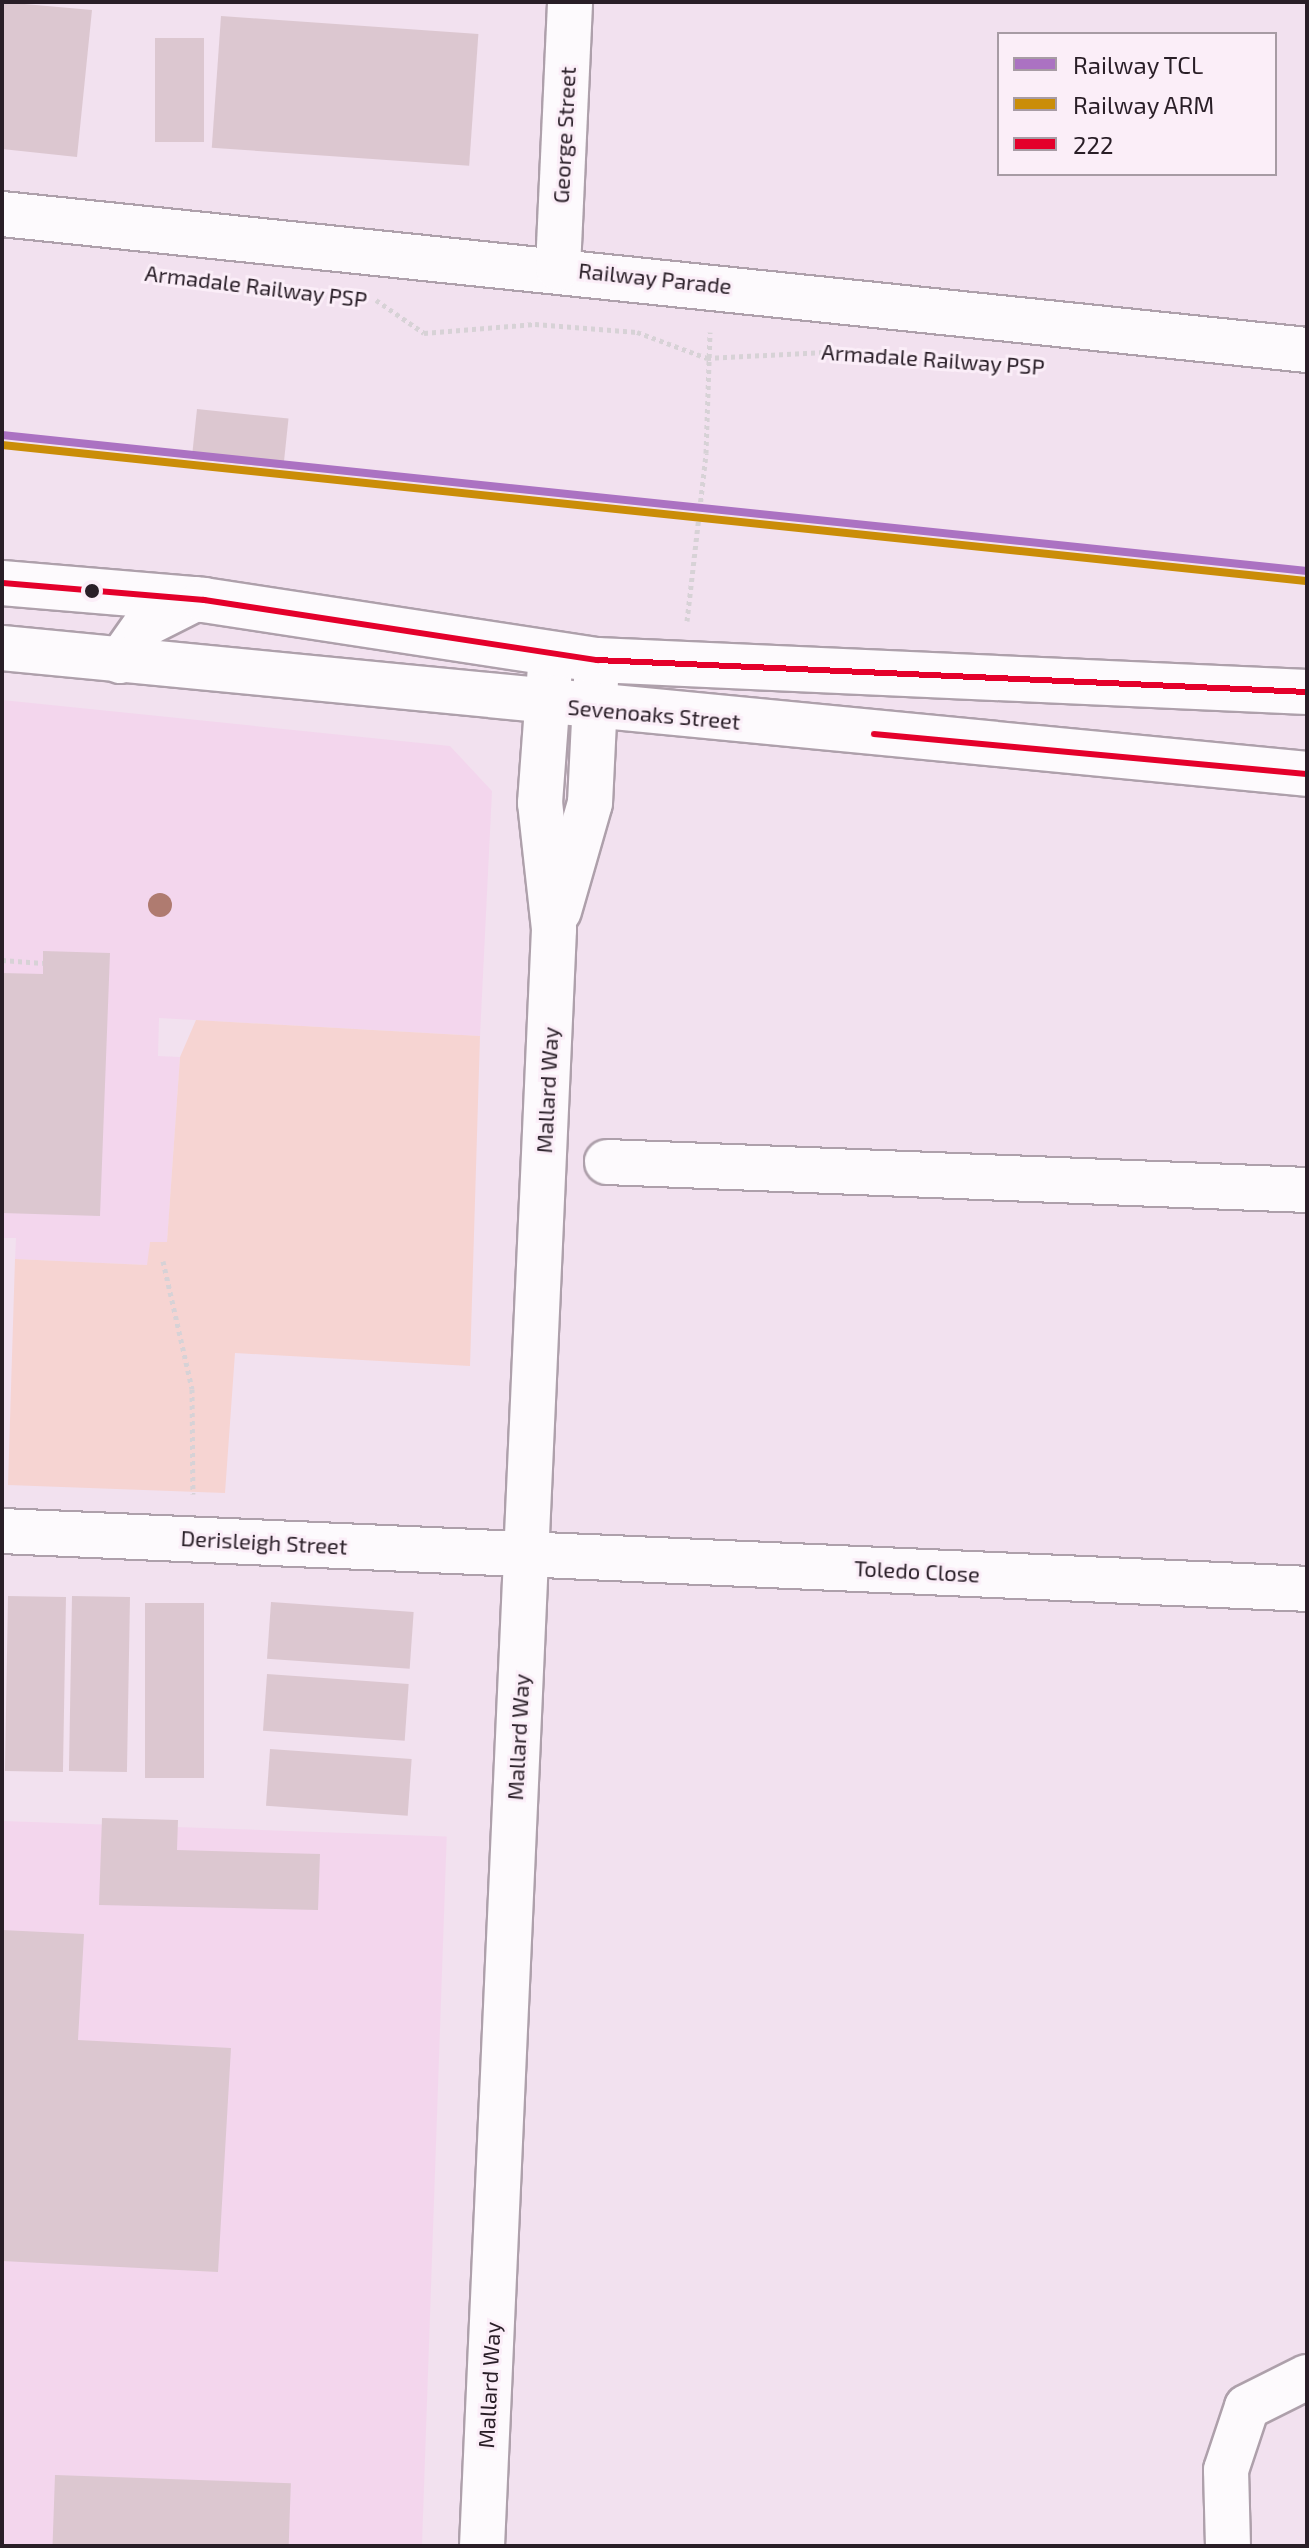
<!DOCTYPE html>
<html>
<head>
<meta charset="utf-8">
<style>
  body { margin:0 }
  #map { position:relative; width:1309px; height:2548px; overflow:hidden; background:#f2e1ef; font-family:"Exo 2",sans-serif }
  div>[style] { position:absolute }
  .built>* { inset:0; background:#f3d6ed; transform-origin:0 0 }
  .green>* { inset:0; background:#f6d4d2 }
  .building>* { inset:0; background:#dcc7d0; transform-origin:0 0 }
  .path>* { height:5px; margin-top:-2.5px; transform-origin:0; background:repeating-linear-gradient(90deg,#d7d2d6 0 4px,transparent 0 8px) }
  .roads { filter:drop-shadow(2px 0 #aea0ab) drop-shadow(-2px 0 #aea0ab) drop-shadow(0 2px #aea0ab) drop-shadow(0 -2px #aea0ab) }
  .minor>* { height:44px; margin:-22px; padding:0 22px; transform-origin:22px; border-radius:22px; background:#fdfafd }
  .major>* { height:44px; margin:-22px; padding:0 22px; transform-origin:22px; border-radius:22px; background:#fdfafd }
  .bus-1>* { height:6px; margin:-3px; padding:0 3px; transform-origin:3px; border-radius:3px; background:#e4002b }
  .rail-1>* { height:8px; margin:-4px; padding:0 4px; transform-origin:4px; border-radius:4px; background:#ab72c2 }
  .rail-2>* { height:8px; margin:-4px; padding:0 4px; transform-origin:4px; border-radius:4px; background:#ca8d08 }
  .trees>* { width:24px; height:24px; margin:-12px; border-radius:50%; background:#af7b70 }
  .dots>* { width:22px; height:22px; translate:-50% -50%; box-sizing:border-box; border:4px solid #fbeef8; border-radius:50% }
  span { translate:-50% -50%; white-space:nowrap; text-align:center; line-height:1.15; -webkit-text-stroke:6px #fbeef8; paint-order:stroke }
  .street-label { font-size:22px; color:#291e27 }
  .frame { position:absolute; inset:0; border:4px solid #291e27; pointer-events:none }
  .legend { position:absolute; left:997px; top:32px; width:280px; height:144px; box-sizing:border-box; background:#fbeef8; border:2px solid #a79ba4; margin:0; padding:10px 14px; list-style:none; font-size:24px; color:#291e27 }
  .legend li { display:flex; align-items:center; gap:16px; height:40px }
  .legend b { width:40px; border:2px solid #a79ba4 }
</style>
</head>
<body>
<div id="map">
  <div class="built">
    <div style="clip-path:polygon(2px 700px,450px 746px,492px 791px,480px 1036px,159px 1018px,158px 1056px,180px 1057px,167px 1243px,150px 1242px,148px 1265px,15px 1259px,16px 1238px,2px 1238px)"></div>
    <div style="left:2px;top:1821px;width:445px;height:725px;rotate:2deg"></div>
  </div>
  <div class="green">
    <div style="clip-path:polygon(196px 1020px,480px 1036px,470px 1366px,235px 1353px,225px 1493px,8px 1485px,15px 1259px,147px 1265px,150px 1242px,167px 1242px,180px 1057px)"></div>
  </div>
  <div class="building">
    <div style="clip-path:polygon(2px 2px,92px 10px,77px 157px,2px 149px)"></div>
    <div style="left:221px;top:16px;width:258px;height:132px;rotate:4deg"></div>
    <div style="left:155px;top:38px;width:49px;height:104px"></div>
    <div style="left:197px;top:409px;width:92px;height:50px;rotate:6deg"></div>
    <div style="clip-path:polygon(43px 951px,110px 953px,100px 1216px,2px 1213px,2px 973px,43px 974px)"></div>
    <div style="left:8px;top:1596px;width:58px;height:175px;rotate:1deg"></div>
    <div style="left:72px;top:1596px;width:58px;height:175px;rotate:1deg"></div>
    <div style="left:271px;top:1602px;width:143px;height:57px;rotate:4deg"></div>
    <div style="left:145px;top:1603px;width:59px;height:175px"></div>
    <div style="left:267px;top:1674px;width:142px;height:57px;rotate:4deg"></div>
    <div style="left:270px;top:1749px;width:142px;height:57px;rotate:4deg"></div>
    <div style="clip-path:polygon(102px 1818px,178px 1820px,177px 1850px,320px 1854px,318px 1910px,99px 1905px)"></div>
    <div style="clip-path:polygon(2px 1930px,84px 1934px,78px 2040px,231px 2048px,218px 2272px,2px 2261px)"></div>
    <div style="left:55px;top:2475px;width:236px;height:71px;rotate:2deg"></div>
  </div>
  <div class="path">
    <div style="left:376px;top:300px;width:58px;rotate:34.5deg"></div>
    <div style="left:424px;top:333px;width:111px;rotate:-4.6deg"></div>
    <div style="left:535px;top:324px;width:102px;rotate:4.5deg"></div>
    <div style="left:637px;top:332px;width:75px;rotate:20.4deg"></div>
    <div style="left:707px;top:358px;width:138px;rotate:-2.9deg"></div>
    <div style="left:687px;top:621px;width:169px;rotate:-83.5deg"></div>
    <div style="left:706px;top:453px;width:121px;rotate:-88.1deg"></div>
    <div style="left:2px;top:960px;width:41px;rotate:4.2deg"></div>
    <div style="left:163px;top:1261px;width:131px;rotate:77.2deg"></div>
    <div style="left:192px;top:1389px;width:105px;rotate:89.5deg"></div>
  </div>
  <div class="roads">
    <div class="minor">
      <div style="left:2px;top:214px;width:1312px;rotate:5.95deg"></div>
      <div style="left:558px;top:268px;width:266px;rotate:-87.4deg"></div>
      <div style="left:120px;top:661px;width:45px;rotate:-54.9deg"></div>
      <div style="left:146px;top:624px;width:55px;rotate:-27deg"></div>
      <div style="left:559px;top:911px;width:112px;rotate:-74deg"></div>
      <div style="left:590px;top:803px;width:143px;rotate:-87.2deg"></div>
      <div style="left:607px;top:1162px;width:701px;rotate:2.29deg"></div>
      <div style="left:2px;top:1531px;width:1306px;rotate:2.54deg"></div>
      <div style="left:482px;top:2546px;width:1619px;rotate:-87.45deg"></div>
      <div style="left:554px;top:929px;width:127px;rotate:-96.3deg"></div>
      <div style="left:540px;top:803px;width:149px;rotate:-85.8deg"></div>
      <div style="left:1228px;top:2546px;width:76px;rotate:-91.5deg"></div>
      <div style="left:1226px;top:2470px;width:66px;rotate:-71.6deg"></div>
      <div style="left:1247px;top:2407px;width:67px;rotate:-26.6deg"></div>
    </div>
    <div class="major">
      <div style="left:2px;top:583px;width:203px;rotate:4.8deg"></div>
      <div style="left:204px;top:600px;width:398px;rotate:8.7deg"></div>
      <div style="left:597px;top:660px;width:711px;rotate:2.58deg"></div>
      <div style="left:2px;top:648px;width:1311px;rotate:5.51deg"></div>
    </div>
  </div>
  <div class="bus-1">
    <div style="left:2px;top:583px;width:203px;rotate:4.8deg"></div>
    <div style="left:204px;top:600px;width:398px;rotate:8.7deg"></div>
    <div style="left:597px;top:660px;width:711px;rotate:2.58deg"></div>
    <div style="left:874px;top:734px;width:435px;rotate:5.3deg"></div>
  </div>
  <div class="rail-1">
    <div style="left:2px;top:435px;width:1312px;rotate:5.95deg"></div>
  </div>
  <div class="rail-2">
    <div style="left:2px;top:445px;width:1311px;rotate:5.95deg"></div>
  </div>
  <div class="trees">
    <div style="left:160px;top:905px"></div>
  </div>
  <div class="dots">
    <div style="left:92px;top:591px;background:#291e27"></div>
  </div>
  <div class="street-label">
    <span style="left:564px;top:135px;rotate:-87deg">George Street</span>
    <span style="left:655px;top:278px;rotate:6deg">Railway Parade</span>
    <span style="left:256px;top:286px;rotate:7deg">Armadale Railway PSP</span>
    <span style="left:933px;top:359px;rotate:4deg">Armadale Railway PSP</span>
    <span style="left:654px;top:714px;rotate:5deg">Sevenoaks Street</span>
    <span style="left:547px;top:1090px;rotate:-87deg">Mallard Way</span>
    <span style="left:264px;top:1542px;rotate:3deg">Derisleigh Street</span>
    <span style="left:917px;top:1571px;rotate:3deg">Toledo Close</span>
    <span style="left:518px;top:1737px;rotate:-87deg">Mallard Way</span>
    <span style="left:489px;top:2385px;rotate:-87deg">Mallard Way</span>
  </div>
  <div class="frame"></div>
  <ul class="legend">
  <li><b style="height:10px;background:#ab72c2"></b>Railway TCL</li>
  <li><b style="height:10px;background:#ca8d08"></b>Railway ARM</li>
  <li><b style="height:10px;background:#e4002b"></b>222</li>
  </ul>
</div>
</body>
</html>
